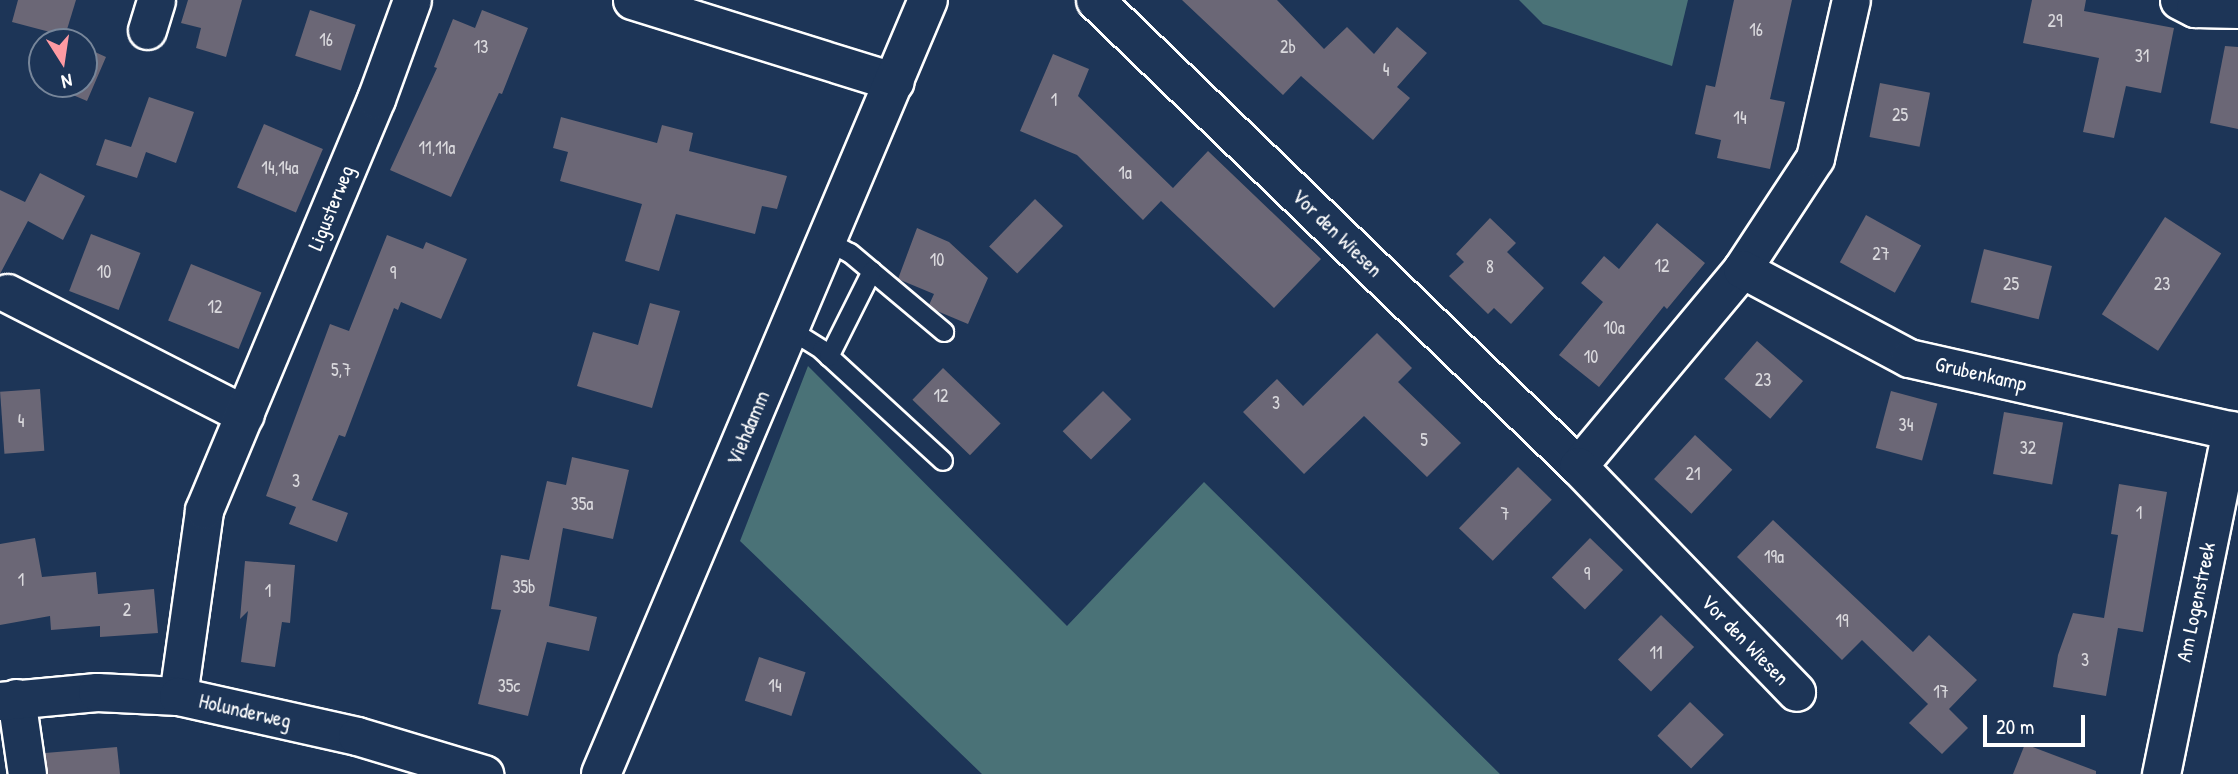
<!DOCTYPE html>
<html>
<head>
<meta charset="utf-8">
<style>
  body { margin:0 }
  #map { position:relative; width:2238px; height:774px; overflow:hidden; background:#1d3557; font-family:"Patrick Hand",sans-serif }
  div>[style] { position:absolute }
  .green>* { inset:0; background:#4a7277 }
  .building>* { inset:0; background:#6b6776; transform-origin:0 0 }
  .roads { filter:drop-shadow(2px 0 #fff) drop-shadow(-2px 0 #fff) drop-shadow(0 2px #fff) drop-shadow(0 -2px #fff) }
  .service>* { height:18px; margin:-9px; padding:0 9px; transform-origin:9px; border-radius:9px; background:#1d3557 }
  .minor>* { height:37px; margin:-18.5px; padding:0 18.5px; transform-origin:18.5px; border-radius:18.5px; background:#1d3557 }
  .secondary>* { height:38px; margin:-19px; padding:0 19px; transform-origin:19px; border-radius:19px; background:#1d3557 }
  span { translate:-50% -50%; white-space:nowrap; text-align:center; line-height:1.15; -webkit-text-stroke:5px #1d3557; paint-order:stroke }
  .number-label { font-size:18px; color:#dad9dd }
  .number-label span { -webkit-text-stroke-width:0 }
  .street-label { font-size:21px; color:#fff }
  .north { position:absolute; left:28px; top:28px; width:70px; height:70px; box-sizing:border-box; background:#1d3557; border:2px solid #77869a; border-radius:50%; rotate:168deg; font-size:19px; font-weight:700; line-height:28px; text-align:center; color:#fff }
  .north::after { content:''; display:block; margin:auto; width:24px; height:32px; background:#ff9aa2; clip-path:polygon(50% 0,100% 100%,50% 72%,0 100%) }
  .scale { position:absolute; left:1983px; top:715px; width:102px; height:32px; box-sizing:border-box; border:4px solid #fff; border-top:0; padding-left:9px; font-size:21px; line-height:24px; white-space:nowrap; color:#fff; -webkit-text-stroke:5px #1d3557; paint-order:stroke }
</style>
</head>
<body>
<div id="map">
  <div class="green">
    <div style="clip-path:polygon(1519px 0,1688px 0,1672px 66px,1543px 24px)"></div>
    <div style="clip-path:polygon(808px 366px,1067px 626px,1204px 482px,1500px 774px,982px 774px,740px 541px)"></div>
  </div>
  <div class="building">
    <div style="clip-path:polygon(18px 0,76px 0,65px 36px,12px 22px)"></div>
    <div style="clip-path:polygon(188px 0,242px 0,226px 57px,196px 48px,201px 28px,181px 23px)"></div>
    <div style="clip-path:polygon(1182px 0,1277px 0,1324px 49px,1347px 27px,1374px 54px,1397px 27px,1427px 53px,1397px 87px,1410px 98px,1373px 140px,1301px 76px,1283px 95px)"></div>
    <div style="clip-path:polygon(1734px 0,1792px 0,1770px 99px,1785px 102px,1770px 169px,1717px 158px,1721px 140px,1695px 134px,1706px 85px,1715px 87px)"></div>
    <div style="clip-path:polygon(2032px 0,2086px 0,2084px 11px,2174px 28px,2161px 93px,2126px 86px,2114px 138px,2083px 132px,2099px 58px,2023px 43px)"></div>
    <div style="left:310px;top:10px;width:48px;height:48px;rotate:18deg"></div>
    <div style="clip-path:polygon(482px 10px,528px 28px,502px 94px,499px 93px,451px 197px,390px 170px,437px 68px,434px 67px,453px 19px,475px 28px)"></div>
    <div style="clip-path:polygon(2225px 46px,2238px 47px,2238px 129px,2210px 123px)"></div>
    <div style="clip-path:polygon(84px 47px,106px 57px,87px 101px,47px 84px,84px 84px)"></div>
    <div style="clip-path:polygon(1053px 54px,1089px 69px,1078px 96px,1173px 188px,1208px 151px,1321px 259px,1274px 308px,1161px 201px,1143px 220px,1077px 155px,1020px 131px)"></div>
    <div style="left:1880px;top:83px;width:51px;height:55px;rotate:11deg"></div>
    <div style="clip-path:polygon(149px 97px,194px 112px,176px 163px,146px 152px,137px 178px,96px 165px,105px 139px,131px 147px)"></div>
    <div style="clip-path:polygon(561px 117px,657px 143px,662px 125px,693px 133px,689px 151px,787px 176px,777px 209px,762px 206px,755px 234px,676px 214px,659px 271px,625px 261px,642px 204px,560px 181px,568px 152px,553px 148px)"></div>
    <div style="left:264px;top:124px;width:64px;height:69px;rotate:23deg"></div>
    <div style="clip-path:polygon(40px 173px,85px 196px,63px 240px,28px 221px,0 274px,0 190px,25px 202px)"></div>
    <div style="left:1035px;top:199px;width:39px;height:66px;rotate:44deg"></div>
    <div style="left:1866px;top:215px;width:63px;height:54px;rotate:29deg"></div>
    <div style="left:2165px;top:217px;width:67px;height:116px;rotate:33deg"></div>
    <div style="clip-path:polygon(1490px 218px,1516px 243px,1507px 252px,1544px 288px,1511px 324px,1494px 308px,1488px 314px,1449px 276px,1464px 262px,1456px 254px)"></div>
    <div style="clip-path:polygon(1657px 223px,1705px 263px,1667px 309px,1664px 306px,1599px 387px,1559px 355px,1603px 302px,1581px 283px,1604px 256px,1619px 269px)"></div>
    <div style="clip-path:polygon(917px 228px,949px 242px,988px 278px,968px 324px,937px 311px,929px 305px,934px 294px,898px 279px)"></div>
    <div style="left:91px;top:234px;width:53px;height:61px;rotate:21deg"></div>
    <div style="clip-path:polygon(387px 235px,423px 249px,426px 242px,467px 259px,441px 319px,401px 302px,398px 310px,394px 308px,345px 437px,339px 435px,312px 500px,348px 513px,337px 542px,289px 524px,296px 507px,266px 496px,330px 324px,349px 331px)"></div>
    <div style="left:1984px;top:249px;width:70px;height:55px;rotate:14deg"></div>
    <div style="left:191px;top:264px;width:76px;height:61px;rotate:22deg"></div>
    <div style="clip-path:polygon(650px 303px,680px 311px,652px 408px,577px 386px,593px 332px,638px 345px)"></div>
    <div style="clip-path:polygon(1377px 333px,1412px 368px,1398px 382px,1461px 443px,1427px 477px,1364px 416px,1304px 474px,1243px 412px,1277px 379px,1303px 406px)"></div>
    <div style="left:1757px;top:341px;width:61px;height:50px;rotate:41deg"></div>
    <div style="left:943px;top:368px;width:80px;height:44px;rotate:44deg"></div>
    <div style="left:40px;top:389px;width:62px;height:40px;rotate:86deg"></div>
    <div style="left:1103px;top:391px;width:40px;height:57px;rotate:45deg"></div>
    <div style="left:1891px;top:391px;width:48px;height:59px;rotate:15deg"></div>
    <div style="left:2004px;top:412px;width:60px;height:63px;rotate:10deg"></div>
    <div style="left:1695px;top:435px;width:51px;height:60px;rotate:43deg"></div>
    <div style="clip-path:polygon(572px 457px,629px 470px,613px 539px,563px 528px,549px 606px,597px 617px,589px 651px,547px 642px,528px 716px,478px 704px,501px 610px,491px 609px,501px 555px,529px 560px,547px 481px,566px 485px)"></div>
    <div style="left:1518px;top:467px;width:47px;height:85px;rotate:44deg"></div>
    <div style="clip-path:polygon(2119px 484px,2167px 492px,2143px 632px,2118px 628px,2106px 696px,2053px 687px,2058px 655px,2073px 613px,2104px 618px,2118px 535px,2111px 534px)"></div>
    <div style="clip-path:polygon(1773px 520px,1913px 652px,1929px 635px,1977px 680px,1949px 709px,1968px 728px,1942px 754px,1909px 723px,1928px 704px,1862px 640px,1842px 660px,1737px 557px)"></div>
    <div style="clip-path:polygon(35px 538px,42px 577px,96px 572px,98px 594px,154px 589px,158px 633px,100px 637px,100px 626px,51px 630px,50px 616px,0 625px,0 544px)"></div>
    <div style="left:1590px;top:538px;width:46px;height:55px;rotate:44deg"></div>
    <div style="clip-path:polygon(245px 561px,295px 565px,290px 623px,282px 622px,275px 667px,241px 662px,248px 611px,240px 619px)"></div>
    <div style="left:1661px;top:615px;width:46px;height:62px;rotate:44deg"></div>
    <div style="left:759px;top:657px;width:49px;height:46px;rotate:18deg"></div>
    <div style="left:1690px;top:702px;width:47px;height:47px;rotate:44deg"></div>
    <div style="clip-path:polygon(2025px 744px,2096px 771px,2096px 774px,2013px 774px)"></div>
    <div style="clip-path:polygon(117px 747px,120px 774px,48px 774px,45px 753px)"></div>
  </div>
  <div class="roads">
    <div class="service">
      <div style="left:827px;top:241px;width:26px;rotate:28deg"></div>
      <div style="left:850px;top:253px;width:123px;rotate:40deg"></div>
      <div style="left:789px;top:329px;width:39px;rotate:32deg"></div>
      <div style="left:822px;top:350px;width:164px;rotate:42.5deg"></div>
      <div style="left:829px;top:357px;width:96px;rotate:-63.4deg"></div>
    </div>
    <div class="minor">
      <div style="left:632px;top:0;width:275px;rotate:17.3deg"></div>
      <div style="left:1095px;top:0;width:671px;rotate:43.97deg"></div>
      <div style="left:1578px;top:466px;width:256px;rotate:-50.2deg"></div>
      <div style="left:1742px;top:269px;width:133px;rotate:-56.7deg"></div>
      <div style="left:1815px;top:158px;width:162px;rotate:-77.2deg"></div>
      <div style="left:2179px;top:0;width:18px;rotate:27deg"></div>
      <div style="left:2195px;top:8px;width:43px;rotate:1.3deg"></div>
      <div style="left:147px;top:30px;width:31px;rotate:-73deg"></div>
      <div style="left:1742px;top:269px;width:189px;rotate:28.1deg"></div>
      <div style="left:1909px;top:358px;width:337px;rotate:12.7deg"></div>
      <div style="left:7px;top:293px;width:267px;rotate:27.1deg"></div>
      <div style="left:1578px;top:466px;width:314px;rotate:46deg"></div>
      <div style="left:178px;top:696px;width:188px;rotate:-82deg"></div>
      <div style="left:204px;top:510px;width:446px;rotate:-67.3deg"></div>
      <div style="left:376px;top:99px;width:105px;rotate:-70deg"></div>
      <div style="left:16px;top:698px;width:77px;rotate:81.8deg"></div>
      <div style="left:0;top:701px;width:97px;rotate:-5.3deg"></div>
      <div style="left:97px;top:692px;width:81px;rotate:2.8deg"></div>
      <div style="left:178px;top:696px;width:183px;rotate:12.6deg"></div>
      <div style="left:357px;top:736px;width:133px;rotate:16.7deg"></div>
      <div style="left:2161px;top:774px;width:351px;rotate:-78.5deg"></div>
    </div>
    <div class="secondary">
      <div style="left:601px;top:774px;width:840px;rotate:-67.1deg"></div>
    </div>
  </div>
  <div class="number-label">
    <span style="left:2055px;top:21px">29</span>
    <span style="left:1756px;top:30px">16</span>
    <span style="left:326px;top:40px">16</span>
    <span style="left:481px;top:47px">13</span>
    <span style="left:1288px;top:47px">2b</span>
    <span style="left:2142px;top:56px">31</span>
    <span style="left:1386px;top:70px">4</span>
    <span style="left:1054px;top:100px">1</span>
    <span style="left:1900px;top:115px">25</span>
    <span style="left:1740px;top:118px">14</span>
    <span style="left:437px;top:148px">11,11a</span>
    <span style="left:280px;top:168px">14,14a</span>
    <span style="left:1125px;top:173px">1a</span>
    <span style="left:1881px;top:254px">27</span>
    <span style="left:937px;top:260px">10</span>
    <span style="left:1662px;top:266px">12</span>
    <span style="left:1490px;top:267px">8</span>
    <span style="left:104px;top:272px">10</span>
    <span style="left:393px;top:273px">9</span>
    <span style="left:2011px;top:284px">25</span>
    <span style="left:2162px;top:284px">23</span>
    <span style="left:215px;top:307px">12</span>
    <span style="left:1614px;top:328px">10a</span>
    <span style="left:1591px;top:357px">10</span>
    <span style="left:341px;top:370px">5,7</span>
    <span style="left:1763px;top:380px">23</span>
    <span style="left:941px;top:396px">12</span>
    <span style="left:1276px;top:403px">3</span>
    <span style="left:21px;top:421px">4</span>
    <span style="left:1906px;top:425px">34</span>
    <span style="left:1424px;top:440px">5</span>
    <span style="left:2028px;top:448px">32</span>
    <span style="left:1693px;top:474px">21</span>
    <span style="left:296px;top:481px">3</span>
    <span style="left:582px;top:504px">35a</span>
    <span style="left:2139px;top:513px">1</span>
    <span style="left:1505px;top:514px">7</span>
    <span style="left:1774px;top:557px">19a</span>
    <span style="left:1587px;top:574px">9</span>
    <span style="left:21px;top:580px">1</span>
    <span style="left:524px;top:587px">35b</span>
    <span style="left:268px;top:591px">1</span>
    <span style="left:127px;top:610px">2</span>
    <span style="left:1842px;top:621px">19</span>
    <span style="left:1656px;top:653px">11</span>
    <span style="left:2085px;top:660px">3</span>
    <span style="left:509px;top:686px">35c</span>
    <span style="left:775px;top:686px">14</span>
    <span style="left:1941px;top:692px">17</span>
  </div>
  <div class="street-label">
    <span style="left:331px;top:208px;rotate:-68deg">Ligusterweg</span>
    <span style="left:1337px;top:233px;rotate:44deg">Vor den Wiesen</span>
    <span style="left:1981px;top:374px;rotate:13deg">Grubenkamp</span>
    <span style="left:748px;top:428px;rotate:-67deg">Viehdamm</span>
    <span style="left:2196px;top:602px;rotate:-78deg">Am Logenstreek</span>
    <span style="left:1745px;top:640px;rotate:46deg">Vor den Wiesen</span>
    <span style="left:245px;top:711px;rotate:13deg">Holunderweg</span>
  </div>
  <div class="north">N</div>
  <div class="scale">20 m</div>
</div>
</body>
</html>
